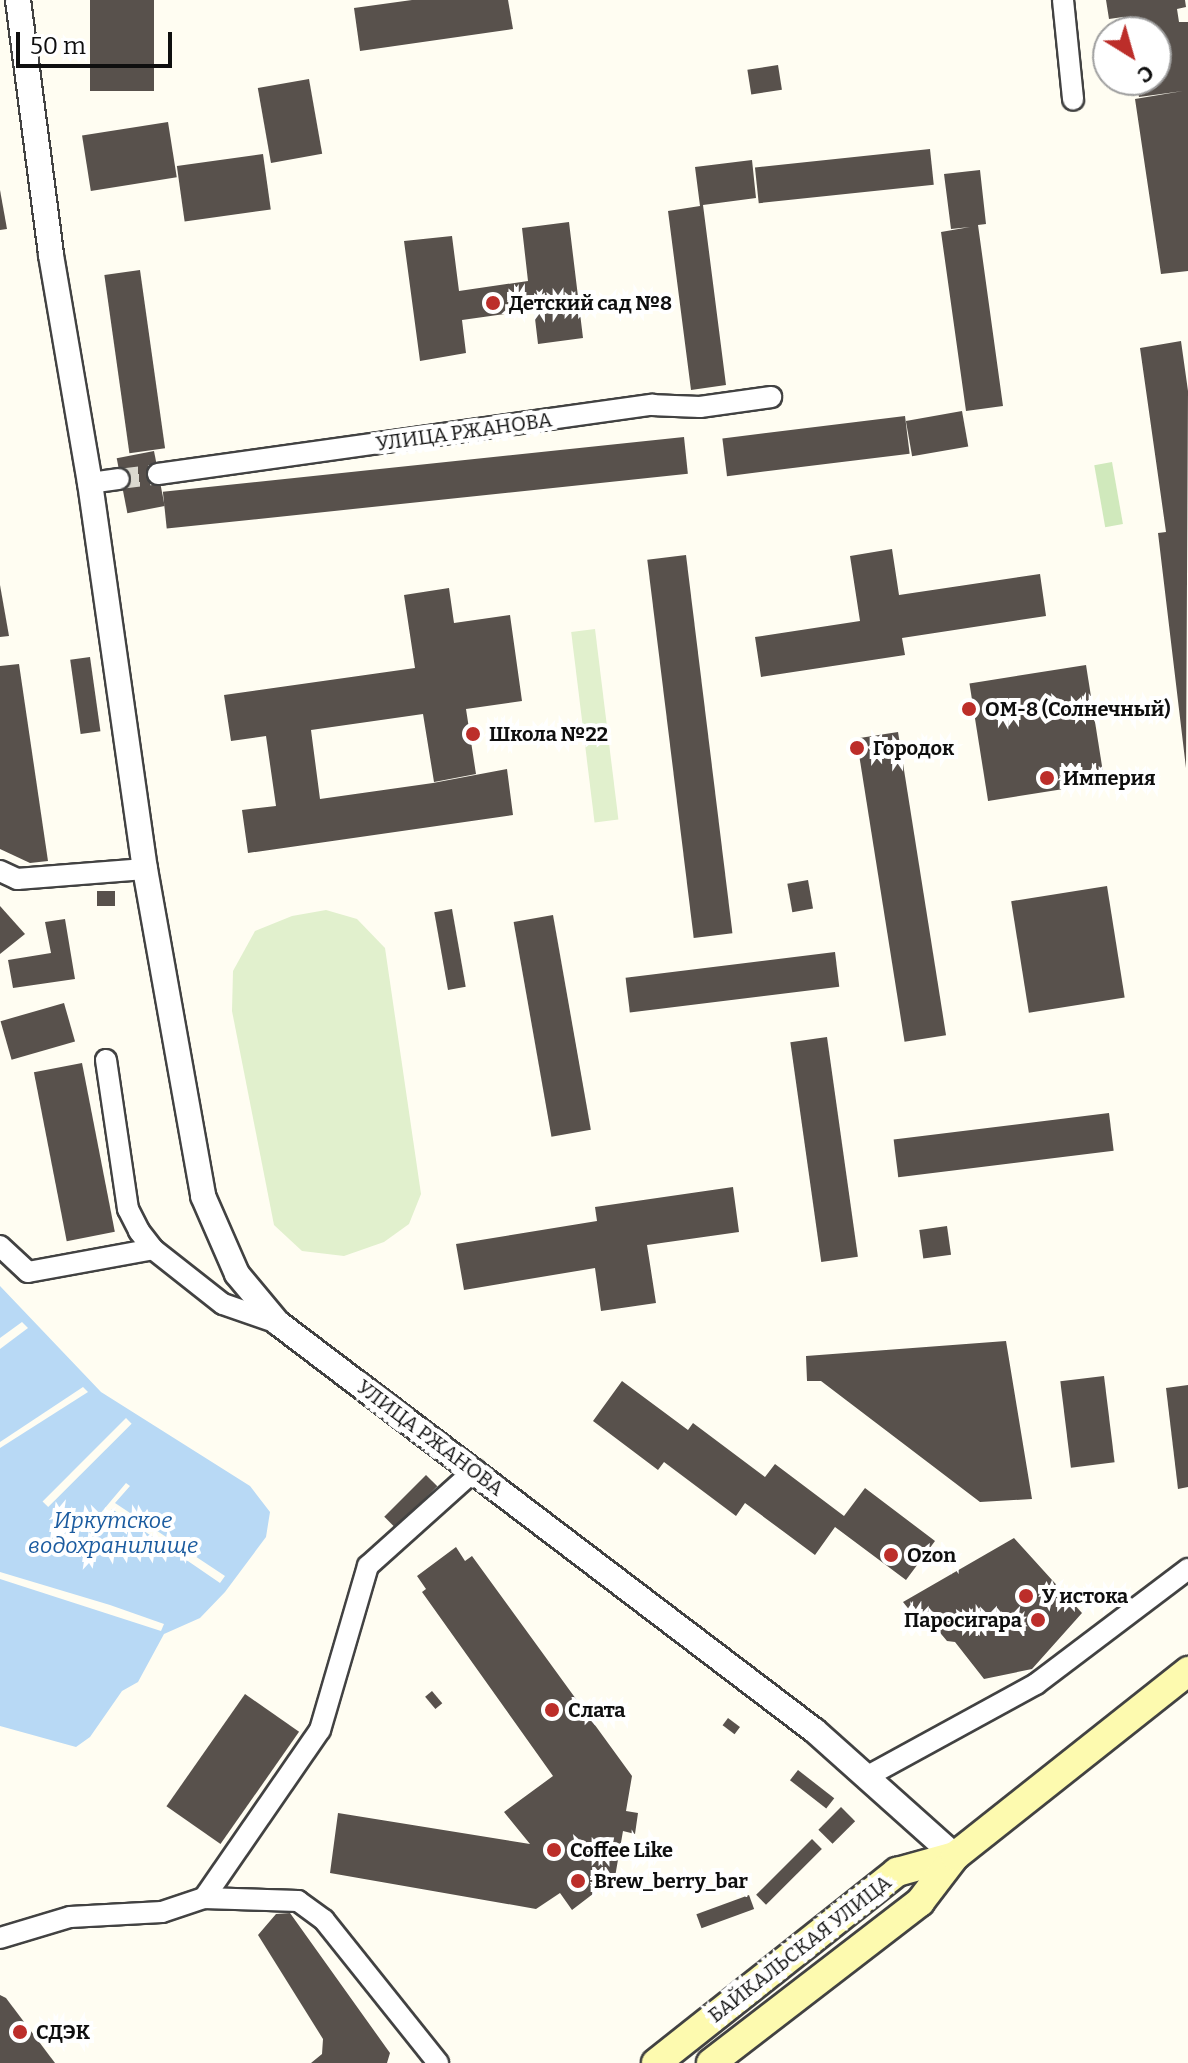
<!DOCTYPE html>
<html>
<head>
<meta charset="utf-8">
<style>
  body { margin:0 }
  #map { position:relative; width:1188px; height:2063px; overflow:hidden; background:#fffdf2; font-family:Bitter,serif }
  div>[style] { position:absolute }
  .green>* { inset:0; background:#d0e9bc; transform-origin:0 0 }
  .pitch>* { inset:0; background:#e1f0cd; transform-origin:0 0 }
  .water>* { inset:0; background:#b8d9f5 }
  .pier>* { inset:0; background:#fffdf2; transform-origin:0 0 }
  .building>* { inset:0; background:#58514c; transform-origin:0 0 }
  .minor-tunnel>* { height:20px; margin-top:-10px; transform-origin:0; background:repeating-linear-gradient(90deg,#dbd9d0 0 20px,transparent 0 30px) }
  .roads { filter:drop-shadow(2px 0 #424242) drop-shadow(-2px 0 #424242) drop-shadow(0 2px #424242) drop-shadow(0 -2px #424242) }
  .minor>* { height:20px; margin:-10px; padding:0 10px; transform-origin:10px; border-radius:10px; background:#fff }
  .tertiary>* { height:24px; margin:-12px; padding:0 12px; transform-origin:12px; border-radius:12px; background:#fff }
  .secondary>* { height:28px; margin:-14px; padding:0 14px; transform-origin:14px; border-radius:14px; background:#fdfaaf }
  .dots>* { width:22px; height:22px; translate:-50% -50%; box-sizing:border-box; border:4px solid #fff; border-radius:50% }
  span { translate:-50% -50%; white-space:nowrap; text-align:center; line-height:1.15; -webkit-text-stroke:8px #fff; paint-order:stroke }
  .poi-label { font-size:20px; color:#0f0f0f; font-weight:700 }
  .left { translate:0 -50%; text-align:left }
  .right { translate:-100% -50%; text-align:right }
  .street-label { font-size:20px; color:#0f0f0f }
  .water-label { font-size:22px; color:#1b5b9f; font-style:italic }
  .north { position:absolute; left:1092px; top:16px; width:80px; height:80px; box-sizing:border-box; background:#fff; border:2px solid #9f9f9f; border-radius:50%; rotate:143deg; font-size:22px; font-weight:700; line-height:32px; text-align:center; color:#0f0f0f }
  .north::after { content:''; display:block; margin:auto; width:28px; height:36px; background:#bc2e2a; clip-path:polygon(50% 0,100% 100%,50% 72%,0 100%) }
  .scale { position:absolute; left:16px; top:32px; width:156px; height:36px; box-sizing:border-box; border:4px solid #0f0f0f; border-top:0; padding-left:10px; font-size:24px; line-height:28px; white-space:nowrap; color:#0f0f0f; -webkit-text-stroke:6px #fff; paint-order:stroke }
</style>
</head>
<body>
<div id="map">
  <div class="green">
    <div style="left:1112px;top:462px;width:63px;height:18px;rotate:80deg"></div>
  </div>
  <div class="pitch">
    <div style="left:595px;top:629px;width:192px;height:24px;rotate:83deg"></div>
    <div style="clip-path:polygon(326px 910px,357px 919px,385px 948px,421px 1194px,409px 1224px,384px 1242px,344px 1256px,302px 1251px,274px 1225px,232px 1011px,233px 971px,255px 931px,292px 916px)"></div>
  </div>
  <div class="water">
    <div style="clip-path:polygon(0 1286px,101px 1392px,250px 1486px,270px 1512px,266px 1537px,225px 1592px,200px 1618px,164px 1634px,138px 1682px,122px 1691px,90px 1737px,76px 1747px,0 1726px)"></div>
  </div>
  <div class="pier">
    <div style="clip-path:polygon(22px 1322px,28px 1328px,0 1349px,0 1338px)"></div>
    <div style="clip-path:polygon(83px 1387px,88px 1392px,0 1448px,0 1442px)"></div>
    <div style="left:126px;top:1418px;width:8px;height:118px;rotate:45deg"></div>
    <div style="clip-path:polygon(126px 1483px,130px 1486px,115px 1503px,225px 1576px,220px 1583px,112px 1509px,97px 1526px,94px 1521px)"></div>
    <div style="clip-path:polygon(0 1572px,110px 1605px,164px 1624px,161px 1631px,0 1579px)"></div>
  </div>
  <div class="building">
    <div style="left:90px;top:0;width:64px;height:91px"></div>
    <div style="clip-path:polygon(412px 0,508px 0,513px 29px,360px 51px,354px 8px)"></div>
    <div style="clip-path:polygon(1106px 0,1185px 0,1186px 7px,1177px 9px,1179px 22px,1188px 22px,1188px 271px,1161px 274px,1135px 99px,1183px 91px,1139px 97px,1137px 87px,1119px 89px,1117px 80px,1156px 80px,1156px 32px,1127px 32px,1123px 17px,1109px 19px)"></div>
    <div style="left:778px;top:65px;width:25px;height:31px;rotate:81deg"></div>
    <div style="left:309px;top:79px;width:76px;height:52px;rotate:80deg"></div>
    <div style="left:168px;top:122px;width:56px;height:87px;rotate:81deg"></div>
    <div style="left:930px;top:149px;width:36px;height:176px;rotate:84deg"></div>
    <div style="left:263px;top:154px;width:56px;height:87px;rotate:82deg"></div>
    <div style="clip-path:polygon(752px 160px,756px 198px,703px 205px,726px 385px,691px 390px,668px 211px,700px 206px,695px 167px)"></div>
    <div style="clip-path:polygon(980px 170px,986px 224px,978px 225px,1003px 406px,966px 411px,941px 232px,970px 227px,951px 229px,944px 174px)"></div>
    <div style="clip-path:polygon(0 190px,7px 229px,0 230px)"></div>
    <div style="clip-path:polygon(569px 222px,583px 338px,538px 344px,534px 310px,462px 320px,466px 353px,420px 361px,404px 241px,452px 236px,459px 291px,528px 281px,522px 228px)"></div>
    <div style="left:140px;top:270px;width:180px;height:36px;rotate:82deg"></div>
    <div style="clip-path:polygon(1181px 341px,1188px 391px,1186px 768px,1158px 533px,1166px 532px,1140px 348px)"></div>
    <div style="left:962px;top:411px;width:36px;height:57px;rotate:80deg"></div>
    <div style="left:905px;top:416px;width:38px;height:184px;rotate:83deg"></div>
    <div style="left:684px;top:437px;width:37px;height:524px;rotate:84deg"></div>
    <div style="left:154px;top:451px;width:56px;height:38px;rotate:79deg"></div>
    <div style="clip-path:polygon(892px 549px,899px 595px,1040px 574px,1046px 616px,902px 638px,905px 655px,761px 677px,755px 637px,860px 621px,850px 556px)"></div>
    <div style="left:686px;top:555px;width:381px;height:39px;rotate:83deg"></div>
    <div style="clip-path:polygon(0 585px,9px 636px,0 637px)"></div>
    <div style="clip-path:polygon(449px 588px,454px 623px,510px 615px,522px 701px,466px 709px,476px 774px,434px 782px,423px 714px,311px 730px,320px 799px,433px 783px,507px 769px,513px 815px,248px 853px,242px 810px,276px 806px,266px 736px,231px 741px,224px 695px,415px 668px,404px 595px)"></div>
    <div style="left:90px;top:657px;width:75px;height:20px;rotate:82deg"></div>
    <div style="clip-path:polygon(19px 664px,48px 861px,30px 863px,0 849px,0 666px)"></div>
    <div style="left:1086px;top:665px;width:119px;height:118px;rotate:81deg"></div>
    <div style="left:898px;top:732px;width:307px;height:42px;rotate:81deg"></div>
    <div style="left:808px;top:880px;width:29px;height:21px;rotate:80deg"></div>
    <div style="left:1107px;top:886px;width:113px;height:97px;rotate:81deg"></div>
    <div style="left:97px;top:891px;width:18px;height:15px"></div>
    <div style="clip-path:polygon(0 906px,25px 934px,0 954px)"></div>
    <div style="left:452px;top:909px;width:79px;height:18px;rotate:80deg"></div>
    <div style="left:553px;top:915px;width:218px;height:40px;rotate:80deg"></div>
    <div style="clip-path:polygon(65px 919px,75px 979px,13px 988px,8px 960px,51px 953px,45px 922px)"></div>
    <div style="left:835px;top:952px;width:35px;height:211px;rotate:83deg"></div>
    <div style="left:64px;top:1003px;width:40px;height:66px;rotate:74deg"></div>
    <div style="left:827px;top:1037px;width:222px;height:37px;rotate:82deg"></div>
    <div style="left:82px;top:1063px;width:172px;height:49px;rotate:79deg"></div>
    <div style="left:1109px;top:1113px;width:38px;height:217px;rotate:83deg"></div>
    <div style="clip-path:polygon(733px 1187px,739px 1232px,647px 1245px,656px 1303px,601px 1311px,595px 1268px,464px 1290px,456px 1244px,597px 1221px,595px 1207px)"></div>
    <div style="left:947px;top:1226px;width:29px;height:28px;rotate:82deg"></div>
    <div style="clip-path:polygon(1006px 1341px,1032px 1499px,980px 1502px,821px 1381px,807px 1381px,806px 1356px)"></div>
    <div style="left:1104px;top:1376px;width:87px;height:44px;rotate:83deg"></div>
    <div style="clip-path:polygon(622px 1381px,688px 1430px,693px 1423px,765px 1477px,775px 1464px,844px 1516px,865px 1488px,935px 1541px,906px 1580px,835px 1527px,815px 1555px,745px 1503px,736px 1516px,664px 1462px,658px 1470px,593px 1421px)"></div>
    <div style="clip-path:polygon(1188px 1385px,1188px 1487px,1178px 1489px,1166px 1388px)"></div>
    <div style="left:426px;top:1475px;width:16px;height:59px;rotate:45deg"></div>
    <div style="clip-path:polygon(1014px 1538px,1082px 1613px,1032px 1669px,984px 1679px,955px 1642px,947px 1641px,926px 1616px,919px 1622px,903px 1602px)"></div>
    <div style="clip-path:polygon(456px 1547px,465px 1561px,472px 1556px,632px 1776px,626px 1811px,638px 1813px,635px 1834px,623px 1831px,615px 1877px,572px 1910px,560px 1893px,536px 1909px,330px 1873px,338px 1813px,530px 1844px,504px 1812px,553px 1776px,422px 1592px,426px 1589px,417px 1576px)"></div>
    <div style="left:432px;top:1691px;width:16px;height:9px;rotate:50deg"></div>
    <div style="left:245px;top:1694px;width:66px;height:137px;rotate:35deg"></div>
    <div style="left:728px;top:1718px;width:15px;height:9px;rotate:37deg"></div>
    <div style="left:798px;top:1770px;width:46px;height:13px;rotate:38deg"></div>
    <div style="left:841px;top:1807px;width:20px;height:32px;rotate:45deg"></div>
    <div style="left:812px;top:1839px;width:14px;height:79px;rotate:45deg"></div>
    <div style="left:749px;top:1895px;width:15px;height:56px;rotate:70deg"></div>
    <div style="clip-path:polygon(290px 1913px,390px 2053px,387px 2063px,311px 2063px,322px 2054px,323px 2039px,258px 1935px,276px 1914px)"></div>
    <div style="clip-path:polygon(0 1995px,6px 1998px,55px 2063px,0 2063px)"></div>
  </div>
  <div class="minor-tunnel">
    <div style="left:119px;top:479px;width:39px;rotate:-7deg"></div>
  </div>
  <div class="roads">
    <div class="minor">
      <div style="left:1063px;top:0;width:100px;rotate:84.2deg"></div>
      <div style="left:158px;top:474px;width:499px;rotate:-8deg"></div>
      <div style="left:652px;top:405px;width:48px;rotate:2.4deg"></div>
      <div style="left:700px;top:407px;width:72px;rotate:-8deg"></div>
      <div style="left:90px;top:483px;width:29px;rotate:-8deg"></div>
      <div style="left:0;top:871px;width:19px;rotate:25deg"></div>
      <div style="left:17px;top:879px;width:128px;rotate:-4.5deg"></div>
      <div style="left:106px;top:1060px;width:151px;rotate:81.6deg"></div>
      <div style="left:128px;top:1209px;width:25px;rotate:63deg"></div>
      <div style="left:139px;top:1231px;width:23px;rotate:52deg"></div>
      <div style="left:153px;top:1249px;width:89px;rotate:38.2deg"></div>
      <div style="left:223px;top:1304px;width:58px;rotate:19.1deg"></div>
      <div style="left:0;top:1246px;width:38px;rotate:43deg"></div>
      <div style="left:28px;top:1272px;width:127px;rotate:-10.4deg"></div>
      <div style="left:868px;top:1776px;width:192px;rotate:-28.7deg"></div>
      <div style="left:1036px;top:1684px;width:191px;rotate:-37.1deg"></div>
      <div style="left:204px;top:1898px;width:94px;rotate:1.8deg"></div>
      <div style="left:298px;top:1901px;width:32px;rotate:36deg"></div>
      <div style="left:324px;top:1920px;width:183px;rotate:51.4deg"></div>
      <div style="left:0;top:1938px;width:73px;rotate:-16.7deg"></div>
      <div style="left:70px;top:1917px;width:92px;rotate:-3.1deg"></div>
      <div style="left:162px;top:1912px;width:44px;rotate:-18.4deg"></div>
      <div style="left:204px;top:1898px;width:204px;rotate:-55.4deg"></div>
      <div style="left:320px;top:1730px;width:171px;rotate:-73.7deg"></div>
      <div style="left:368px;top:1566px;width:144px;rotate:-41.9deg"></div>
    </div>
    <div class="tertiary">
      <div style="left:18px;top:0;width:257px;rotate:82.6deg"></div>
      <div style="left:51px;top:255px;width:231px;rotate:80.3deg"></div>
      <div style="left:90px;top:483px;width:390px;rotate:81.9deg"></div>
      <div style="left:145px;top:869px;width:332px;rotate:79.9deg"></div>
      <div style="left:203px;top:1196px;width:85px;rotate:66.4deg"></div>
      <div style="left:237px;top:1274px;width:64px;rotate:50.1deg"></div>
      <div style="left:278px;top:1323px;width:674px;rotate:37.23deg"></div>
      <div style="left:815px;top:1731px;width:188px;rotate:41.8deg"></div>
    </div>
    <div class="secondary">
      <div style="left:656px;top:2063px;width:308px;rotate:-38.4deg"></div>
      <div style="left:897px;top:1872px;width:60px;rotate:-15.4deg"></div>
      <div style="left:711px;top:2063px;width:264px;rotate:-37.6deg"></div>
      <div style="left:920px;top:1902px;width:58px;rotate:-52.7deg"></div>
      <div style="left:955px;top:1856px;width:298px;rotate:-38.4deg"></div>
    </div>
  </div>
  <div class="dots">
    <div style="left:493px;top:303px;background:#bc2e2a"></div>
    <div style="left:969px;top:709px;background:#bc2e2a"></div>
    <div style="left:473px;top:734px;background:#bc2e2a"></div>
    <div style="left:857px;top:748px;background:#bc2e2a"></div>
    <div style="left:1047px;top:778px;background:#bc2e2a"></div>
    <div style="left:891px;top:1555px;background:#bc2e2a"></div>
    <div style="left:1026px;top:1596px;background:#bc2e2a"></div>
    <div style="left:1038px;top:1620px;background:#bc2e2a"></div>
    <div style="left:552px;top:1710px;background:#bc2e2a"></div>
    <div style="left:554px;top:1850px;background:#bc2e2a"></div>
    <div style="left:578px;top:1881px;background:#bc2e2a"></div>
    <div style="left:20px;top:2032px;background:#bc2e2a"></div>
  </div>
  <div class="poi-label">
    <span class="left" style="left:509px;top:303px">Детский сад №8</span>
    <span class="left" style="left:985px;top:709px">ОМ-8 (Солнечный)</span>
    <span class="left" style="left:489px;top:734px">Школа №22</span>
    <span class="left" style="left:873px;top:748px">Городок</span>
    <span class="left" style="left:1063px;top:778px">Империя</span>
    <span class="left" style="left:907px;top:1555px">Ozon</span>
    <span class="left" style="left:1042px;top:1596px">У истока</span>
    <span class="right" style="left:1022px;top:1620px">Паросигара</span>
    <span class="left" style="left:568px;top:1710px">Слата</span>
    <span class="left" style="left:570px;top:1850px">Coffee Like</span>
    <span class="left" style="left:594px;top:1881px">Brew_berry_bar</span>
    <span class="left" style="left:36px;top:2032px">СДЭК</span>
  </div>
  <div class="street-label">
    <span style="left:464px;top:432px;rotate:-8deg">УЛИЦА РЖАНОВА</span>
    <span style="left:430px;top:1438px;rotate:37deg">УЛИЦА РЖАНОВА</span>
    <span style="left:800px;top:1949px;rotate:-38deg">БАЙКАЛЬСКАЯ УЛИЦА</span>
  </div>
  <div class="water-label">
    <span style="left:113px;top:1533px">Иркутское<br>водохранилище</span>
  </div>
  <div class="north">С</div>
  <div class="scale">50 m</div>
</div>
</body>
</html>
